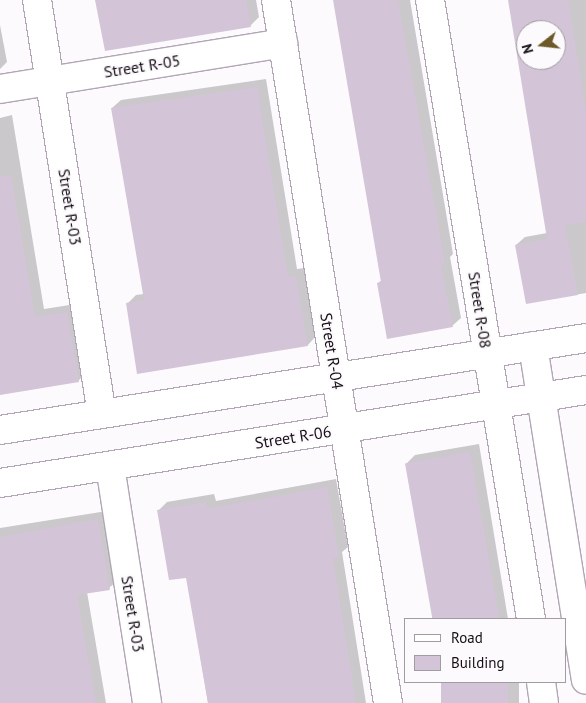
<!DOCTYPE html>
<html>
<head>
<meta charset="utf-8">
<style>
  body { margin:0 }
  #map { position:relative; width:586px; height:703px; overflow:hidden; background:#fdfafd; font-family:"PT Sans",sans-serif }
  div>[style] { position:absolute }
  .shadow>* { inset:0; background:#0003; transform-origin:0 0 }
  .building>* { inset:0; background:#d3c5d7; transform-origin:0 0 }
  .roads { filter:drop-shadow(1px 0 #b2a5b6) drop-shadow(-1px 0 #b2a5b6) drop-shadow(0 1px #b2a5b6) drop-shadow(0 -1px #b2a5b6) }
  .minor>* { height:28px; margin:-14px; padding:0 14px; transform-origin:14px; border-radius:14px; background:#fff }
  span { translate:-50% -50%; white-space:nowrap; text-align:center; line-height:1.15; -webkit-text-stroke:4px #fdfafd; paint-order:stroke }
  .street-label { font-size:16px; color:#140f15 }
  .legend { position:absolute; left:404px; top:618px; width:162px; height:65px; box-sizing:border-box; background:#fdfafd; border:1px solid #a09ca0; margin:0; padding:6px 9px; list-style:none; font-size:15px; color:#140f15 }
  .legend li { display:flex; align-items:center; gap:10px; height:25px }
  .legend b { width:25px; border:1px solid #a09ca0 }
  .north { position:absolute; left:516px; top:20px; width:50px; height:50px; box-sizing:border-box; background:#fdfafd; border:1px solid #a09ca0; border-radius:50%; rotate:254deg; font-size:14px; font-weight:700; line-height:20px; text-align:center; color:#140f15 }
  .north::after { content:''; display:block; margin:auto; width:18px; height:22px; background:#6d5a28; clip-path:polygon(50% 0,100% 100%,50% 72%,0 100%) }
</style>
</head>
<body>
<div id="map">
  <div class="shadow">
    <div style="clip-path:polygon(97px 0,256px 0,259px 17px,250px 26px)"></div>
    <div style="clip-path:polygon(334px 0,410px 0,453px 254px,450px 257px,461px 318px,452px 326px,378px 283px,382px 280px)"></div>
    <div style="clip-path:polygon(evenodd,510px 0,586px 0,586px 293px,527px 303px,516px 245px,525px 237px,547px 233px,510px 0,526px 30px,556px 30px,556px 60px,526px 60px,526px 30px)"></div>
    <div style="clip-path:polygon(0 25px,7px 62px,0 69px)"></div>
    <div style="clip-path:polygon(266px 79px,297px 269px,305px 268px,316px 336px,308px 345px,127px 304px,136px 295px,144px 294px,112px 108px,121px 100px)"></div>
    <div style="clip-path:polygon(12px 115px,44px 309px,76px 304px,87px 372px,78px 381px,0 394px,0 118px)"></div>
    <div style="clip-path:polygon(479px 444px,508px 619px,433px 619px,406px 464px,415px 455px)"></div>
    <div style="clip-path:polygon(336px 479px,348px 547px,342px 552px,366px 703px,208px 703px,187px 576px,158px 511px,167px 502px,214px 494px,216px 501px)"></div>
    <div style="clip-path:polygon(107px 511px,118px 580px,109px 588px,87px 592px,106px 703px,0 703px,0 528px)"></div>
    <div style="left:443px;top:682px;width:76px;height:21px"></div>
  </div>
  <div class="building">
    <div style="clip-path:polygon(95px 0,246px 0,251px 27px,105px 51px)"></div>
    <div style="clip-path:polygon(333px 0,398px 0,445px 264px,441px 264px,453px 327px,387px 339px,377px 283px,381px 282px)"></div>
    <div style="clip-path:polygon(evenodd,508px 0,568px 0,586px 110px,586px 222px,565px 225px,578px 295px,526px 304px,515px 245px,547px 239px,508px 0,526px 30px,556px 30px,556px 60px,526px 60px,526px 30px)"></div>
    <div style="clip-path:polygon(257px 87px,288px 277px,296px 276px,308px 346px,137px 374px,126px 303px,144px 300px,111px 108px)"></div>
    <div style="clip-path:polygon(11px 175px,35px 317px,67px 312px,79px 382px,0 395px,0 176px)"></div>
    <div style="left:470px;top:452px;width:169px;height:66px;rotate:80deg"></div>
    <div style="clip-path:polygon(327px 487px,339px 557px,333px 558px,356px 703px,208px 703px,186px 578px,169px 580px,157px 510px,206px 502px,207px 509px)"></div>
    <div style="clip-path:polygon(98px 519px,110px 590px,77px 595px,96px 703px,0 703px,0 537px)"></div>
    <div style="left:441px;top:682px;width:67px;height:21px"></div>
  </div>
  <div class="roads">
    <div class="minor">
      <div style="left:37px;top:0;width:419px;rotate:81.1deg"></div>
      <div style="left:276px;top:0;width:712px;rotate:80.95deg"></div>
      <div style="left:430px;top:0;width:627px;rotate:80.73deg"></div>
      <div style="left:0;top:89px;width:287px;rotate:-9.2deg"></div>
      <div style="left:533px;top:346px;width:338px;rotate:81deg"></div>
      <div style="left:0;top:430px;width:593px;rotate:-8.92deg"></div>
      <div style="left:110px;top:466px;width:240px;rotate:81.1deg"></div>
      <div style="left:0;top:483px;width:593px;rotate:-9.02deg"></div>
      <div style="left:541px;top:682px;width:21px;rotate:82deg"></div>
    </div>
  </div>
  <div class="street-label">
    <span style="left:142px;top:66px;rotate:-9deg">Street R-05</span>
    <span style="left:70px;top:207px;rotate:81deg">Street R-03</span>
    <span style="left:480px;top:310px;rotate:81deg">Street R-08</span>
    <span style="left:332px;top:351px;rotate:81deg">Street R-04</span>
    <span style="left:293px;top:437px;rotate:-9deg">Street R-06</span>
    <span style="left:133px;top:614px;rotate:81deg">Street R-03</span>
  </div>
  <ul class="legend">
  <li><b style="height:6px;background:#fff"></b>Road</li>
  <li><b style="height:14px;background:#d3c5d7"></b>Building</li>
  </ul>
  <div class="north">N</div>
</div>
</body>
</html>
